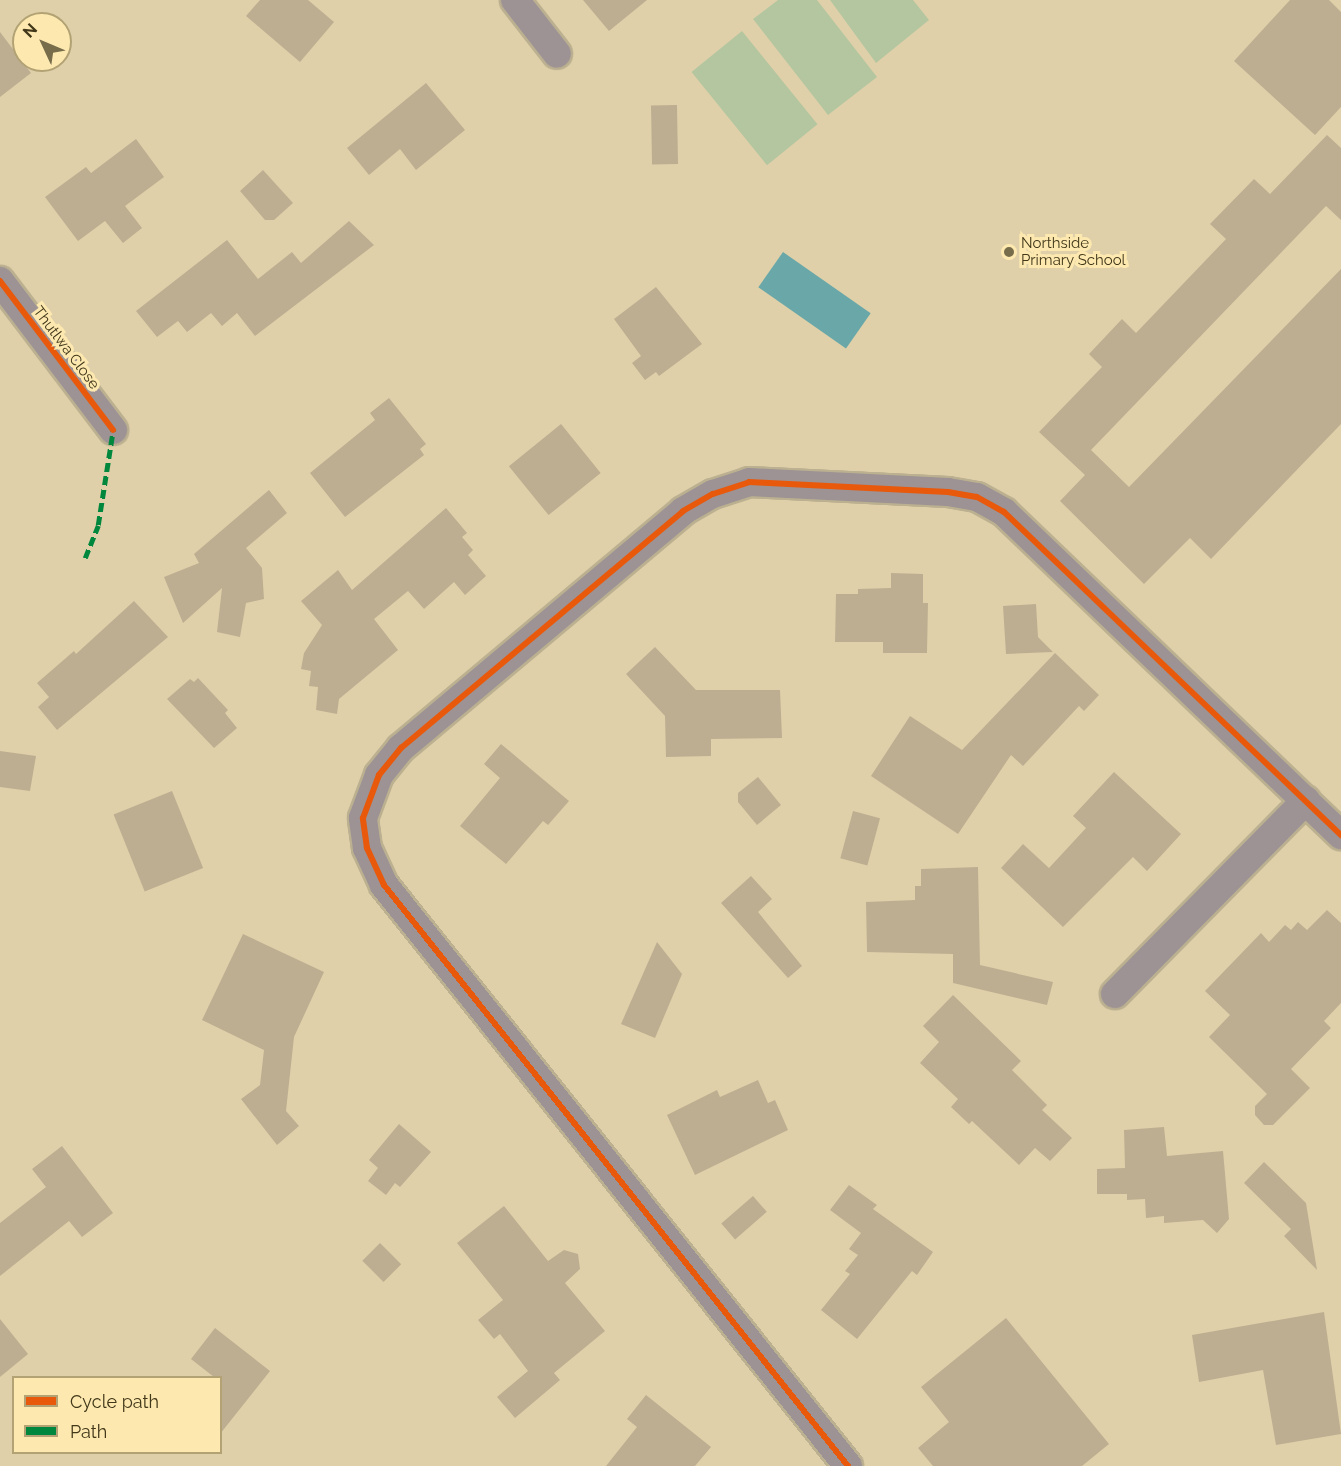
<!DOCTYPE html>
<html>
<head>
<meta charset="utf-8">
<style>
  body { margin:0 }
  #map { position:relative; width:1341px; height:1466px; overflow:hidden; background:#dfd0a9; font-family:Raleway,sans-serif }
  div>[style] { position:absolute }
  .green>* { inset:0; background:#b4c6a0; transform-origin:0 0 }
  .water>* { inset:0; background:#69a7a8; transform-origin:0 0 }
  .building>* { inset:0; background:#beae91; transform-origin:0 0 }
  .roads { filter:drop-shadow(2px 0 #bbb090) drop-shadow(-2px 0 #bbb090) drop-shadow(0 2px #bbb090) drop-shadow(0 -2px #bbb090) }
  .street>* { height:28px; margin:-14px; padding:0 14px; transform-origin:14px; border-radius:14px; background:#9d9294 }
  .quiet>* { height:4.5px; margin-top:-2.25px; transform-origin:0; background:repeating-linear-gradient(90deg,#00873e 0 9px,transparent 0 13.5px) }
  .cycleway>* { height:6px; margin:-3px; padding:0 3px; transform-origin:3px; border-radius:3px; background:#e8590c }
  .dots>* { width:16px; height:16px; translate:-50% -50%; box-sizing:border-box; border:3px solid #fde9b0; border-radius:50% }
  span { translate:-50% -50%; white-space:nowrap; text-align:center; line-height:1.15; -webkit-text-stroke:6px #fde9b0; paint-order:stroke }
  .poi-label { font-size:15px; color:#413719 }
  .left { translate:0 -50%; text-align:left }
  .street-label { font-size:15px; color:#413719 }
  .legend { position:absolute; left:12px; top:1376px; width:210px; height:78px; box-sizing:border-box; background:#fde9b0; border:2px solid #b2a274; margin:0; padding:8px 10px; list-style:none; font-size:18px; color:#413719 }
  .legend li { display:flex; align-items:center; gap:12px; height:30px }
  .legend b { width:30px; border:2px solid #b2a274 }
  .north { position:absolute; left:12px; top:12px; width:60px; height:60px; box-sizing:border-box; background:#fde9b0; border:2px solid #b2a274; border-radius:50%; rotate:314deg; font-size:16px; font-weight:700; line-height:24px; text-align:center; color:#413719 }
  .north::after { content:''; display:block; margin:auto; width:21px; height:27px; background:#786d4b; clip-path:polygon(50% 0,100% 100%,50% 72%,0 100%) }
</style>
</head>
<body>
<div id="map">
  <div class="green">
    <div style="clip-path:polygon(778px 0,817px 0,877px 77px,828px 115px,753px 19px)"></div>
    <div style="clip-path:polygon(830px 0,913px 0,929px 20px,876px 63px)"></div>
    <div style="left:742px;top:31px;width:120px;height:65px;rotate:51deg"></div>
  </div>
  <div class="water">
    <div style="left:783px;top:252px;width:107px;height:43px;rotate:35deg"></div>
  </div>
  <div class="building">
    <div style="clip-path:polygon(260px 0,308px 0,334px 22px,300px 62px,246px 16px)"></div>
    <div style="clip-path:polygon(583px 0,647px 0,609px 31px)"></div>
    <div style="clip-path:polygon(1290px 0,1329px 0,1341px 12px,1341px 107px,1315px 135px,1234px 61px)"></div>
    <div style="clip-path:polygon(0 32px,31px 73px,0 97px)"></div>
    <div style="clip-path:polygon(426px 83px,465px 130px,416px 170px,400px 149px,369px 175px,347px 148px)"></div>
    <div style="left:677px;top:105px;width:59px;height:26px;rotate:89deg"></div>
    <div style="clip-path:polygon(1327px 135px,1341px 148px,1341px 220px,1326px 206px,1091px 450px,1129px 487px,1341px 269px,1341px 424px,1211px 559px,1190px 538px,1144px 584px,1060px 501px,1085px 475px,1039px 432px,1102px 367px,1089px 354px,1122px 319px,1136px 333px,1226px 239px,1210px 224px,1254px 179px,1270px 194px)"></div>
    <div style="clip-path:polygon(136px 139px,164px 177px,125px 206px,142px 228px,123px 243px,105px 221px,78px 241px,45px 197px,86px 167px,91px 173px)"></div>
    <div style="clip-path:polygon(263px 170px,293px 203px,274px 220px,265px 220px,240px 191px)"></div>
    <div style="clip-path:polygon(349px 221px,374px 245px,255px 336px,237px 313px,222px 326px,211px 313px,187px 332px,178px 321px,157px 337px,136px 311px,227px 240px,258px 279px,292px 252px,301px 263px)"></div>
    <div style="clip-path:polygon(656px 287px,702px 344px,659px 376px,656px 372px,645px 380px,632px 363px,641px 356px,614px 319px)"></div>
    <div style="clip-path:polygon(389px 398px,426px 444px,420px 449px,424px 455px,345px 517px,310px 473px,375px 420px,370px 413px)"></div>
    <div style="left:561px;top:424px;width:63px;height:67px;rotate:51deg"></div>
    <div style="clip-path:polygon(269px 490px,287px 513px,246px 548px,262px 568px,264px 599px,246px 603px,240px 637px,217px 632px,222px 588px,183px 623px,164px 577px,199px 563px,194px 554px)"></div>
    <div style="clip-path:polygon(446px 508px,467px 533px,462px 537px,473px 550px,468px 555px,486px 576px,465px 595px,454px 582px,424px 609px,408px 591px,374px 619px,398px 650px,339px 699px,337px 714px,316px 710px,318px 687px,309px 686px,311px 671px,301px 669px,304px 653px,322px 625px,301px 601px,338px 570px,352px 590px)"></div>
    <div style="clip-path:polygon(891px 573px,923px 574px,923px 603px,928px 603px,927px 653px,883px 653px,883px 642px,835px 642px,836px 594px,858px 594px,858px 589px,891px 588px)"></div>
    <div style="clip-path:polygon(134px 601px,168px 637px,57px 730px,38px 707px,49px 697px,37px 683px,74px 651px,76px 654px)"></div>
    <div style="clip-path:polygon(1036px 604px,1038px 637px,1053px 652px,1006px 654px,1003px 606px)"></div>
    <div style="clip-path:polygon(655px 647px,696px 690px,780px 690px,782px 738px,711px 739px,711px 756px,666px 757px,665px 716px,626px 674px)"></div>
    <div style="clip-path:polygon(1055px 653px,1099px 695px,1084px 711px,1079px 706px,1023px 766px,1011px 755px,958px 834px,871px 776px,910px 716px,962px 750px)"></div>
    <div style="clip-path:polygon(198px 678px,228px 710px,225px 713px,237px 728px,214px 748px,167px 699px,190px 679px,194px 682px)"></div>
    <div style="clip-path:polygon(501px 744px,569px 801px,548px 825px,543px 821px,506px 864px,460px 826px,500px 778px,484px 764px)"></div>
    <div style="clip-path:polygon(0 751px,36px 756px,30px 791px,0 787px)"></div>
    <div style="clip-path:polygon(1114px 772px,1181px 834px,1147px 871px,1133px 857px,1063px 927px,1001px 868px,1023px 844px,1049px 868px,1086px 828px,1073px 816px)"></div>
    <div style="clip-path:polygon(758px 777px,781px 805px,757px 825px,738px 802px,738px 793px)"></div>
    <div style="left:172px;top:791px;width:83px;height:63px;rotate:68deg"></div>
    <div style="left:853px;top:811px;width:28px;height:49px;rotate:15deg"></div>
    <div style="clip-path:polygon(978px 867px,980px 965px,1053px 982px,1047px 1005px,953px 983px,953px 954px,867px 952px,866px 902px,915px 900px,915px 886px,921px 886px,921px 869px)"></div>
    <div style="clip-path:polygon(751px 876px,772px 899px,758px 912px,802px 966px,788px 978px,721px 903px)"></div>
    <div style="clip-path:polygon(1327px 910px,1341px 923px,1341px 1003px,1324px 1021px,1331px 1028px,1291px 1069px,1310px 1088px,1273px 1125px,1264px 1125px,1255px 1115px,1255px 1106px,1267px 1094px,1209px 1037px,1230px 1015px,1205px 991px,1261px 933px,1269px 942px,1285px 925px,1291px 930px,1298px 922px,1307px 930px)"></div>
    <div style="clip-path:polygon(243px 934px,324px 972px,294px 1037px,286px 1111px,299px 1126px,277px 1145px,241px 1099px,260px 1085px,264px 1050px,202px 1020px)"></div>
    <div style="clip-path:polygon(657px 942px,682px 974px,655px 1038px,621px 1024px)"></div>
    <div style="clip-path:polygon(953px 995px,1021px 1061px,1012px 1070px,1047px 1105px,1042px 1110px,1072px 1138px,1050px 1161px,1035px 1148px,1019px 1165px,972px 1121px,969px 1124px,951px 1107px,958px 1099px,920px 1063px,939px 1042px,923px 1026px)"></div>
    <div style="clip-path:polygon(758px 1080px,768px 1103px,775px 1100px,788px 1130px,695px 1175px,667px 1115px,717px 1090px,720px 1097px)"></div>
    <div style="clip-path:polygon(399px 1124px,431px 1152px,400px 1187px,395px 1183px,386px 1195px,368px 1181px,378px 1168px,369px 1160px)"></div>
    <div style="clip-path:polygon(1164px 1127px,1167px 1156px,1223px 1151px,1229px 1219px,1217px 1233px,1203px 1220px,1164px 1223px,1164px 1216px,1146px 1218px,1145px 1199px,1127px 1200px,1127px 1194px,1097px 1194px,1097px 1169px,1125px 1168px,1124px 1130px)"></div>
    <div style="clip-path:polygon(62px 1146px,113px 1213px,82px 1237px,69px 1221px,0 1276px,0 1223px,46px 1187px,32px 1169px)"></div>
    <div style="clip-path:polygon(1264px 1162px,1306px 1203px,1317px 1270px,1284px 1236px,1291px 1229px,1244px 1183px)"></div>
    <div style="clip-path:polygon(849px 1185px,877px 1205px,873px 1209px,933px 1252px,917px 1275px,912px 1271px,857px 1339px,821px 1310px,850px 1274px,845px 1271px,858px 1255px,849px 1249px,861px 1233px,830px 1210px)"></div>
    <div style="left:753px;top:1196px;width:21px;height:42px;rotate:49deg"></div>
    <div style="clip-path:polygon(504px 1206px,548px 1261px,564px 1250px,578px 1254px,580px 1269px,565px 1283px,605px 1331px,554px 1373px,560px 1380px,515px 1418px,497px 1397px,528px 1371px,500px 1334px,494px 1339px,478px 1320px,503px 1300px,457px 1243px)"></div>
    <div style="left:380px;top:1243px;width:30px;height:25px;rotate:45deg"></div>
    <div style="clip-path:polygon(1324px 1312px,1341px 1434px,1276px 1445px,1263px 1370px,1199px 1382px,1192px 1335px)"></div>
    <div style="clip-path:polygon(1006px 1318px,1109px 1444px,1082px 1466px,933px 1466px,918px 1448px,949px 1422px,921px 1387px)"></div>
    <div style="clip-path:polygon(0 1319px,28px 1354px,0 1377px)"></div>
    <div style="clip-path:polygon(215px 1328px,270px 1371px,220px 1434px,220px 1377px,214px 1377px,191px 1359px)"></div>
    <div style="clip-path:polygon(646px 1395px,711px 1447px,695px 1466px,606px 1466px,637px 1427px,627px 1419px)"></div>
  </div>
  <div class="roads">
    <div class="street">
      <div style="left:515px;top:0;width:68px;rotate:52.1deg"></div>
      <div style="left:0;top:281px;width:187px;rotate:52.8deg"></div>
      <div style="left:1115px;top:994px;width:272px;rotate:-45.4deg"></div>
      <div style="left:848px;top:1466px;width:744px;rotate:-128.61deg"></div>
      <div style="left:384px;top:885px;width:41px;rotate:-114.7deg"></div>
      <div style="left:367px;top:848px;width:30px;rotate:-98deg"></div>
      <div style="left:363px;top:818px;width:46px;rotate:-69.6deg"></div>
      <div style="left:379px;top:775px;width:35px;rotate:-51deg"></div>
      <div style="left:401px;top:748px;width:368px;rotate:-40deg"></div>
      <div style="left:683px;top:511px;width:34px;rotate:-30deg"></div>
      <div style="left:713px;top:494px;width:38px;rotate:-18deg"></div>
      <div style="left:749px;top:482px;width:199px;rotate:2.9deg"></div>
      <div style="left:948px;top:492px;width:29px;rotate:10deg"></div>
      <div style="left:977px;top:497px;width:31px;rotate:29deg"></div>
      <div style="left:1004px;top:512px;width:467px;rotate:43.8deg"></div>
    </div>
  </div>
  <div class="quiet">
    <div style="left:85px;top:558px;width:35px;rotate:-68deg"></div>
    <div style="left:98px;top:525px;width:96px;rotate:-81deg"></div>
  </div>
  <div class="cycleway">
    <div style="left:0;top:281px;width:187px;rotate:52.8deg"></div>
    <div style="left:848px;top:1466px;width:744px;rotate:-128.61deg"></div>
    <div style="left:384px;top:885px;width:41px;rotate:-114.7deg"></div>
    <div style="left:367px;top:848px;width:30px;rotate:-98deg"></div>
    <div style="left:363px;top:818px;width:46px;rotate:-69.6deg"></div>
    <div style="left:379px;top:775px;width:35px;rotate:-51deg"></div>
    <div style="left:401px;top:748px;width:368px;rotate:-40deg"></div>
    <div style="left:683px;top:511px;width:34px;rotate:-30deg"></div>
    <div style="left:713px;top:494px;width:38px;rotate:-18deg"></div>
    <div style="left:749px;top:482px;width:199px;rotate:2.9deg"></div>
    <div style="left:948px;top:492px;width:29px;rotate:10deg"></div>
    <div style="left:977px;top:497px;width:31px;rotate:29deg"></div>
    <div style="left:1004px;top:512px;width:467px;rotate:43.8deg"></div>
  </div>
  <div class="dots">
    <div style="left:1009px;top:252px;background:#786d4b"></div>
  </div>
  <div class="poi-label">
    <span class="left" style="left:1021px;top:252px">Northside<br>Primary School</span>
  </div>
  <div class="street-label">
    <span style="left:66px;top:348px;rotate:53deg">Thutlwa Close</span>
  </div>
  <ul class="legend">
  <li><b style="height:8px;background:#e8590c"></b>Cycle path</li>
  <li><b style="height:8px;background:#00873e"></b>Path</li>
  </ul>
  <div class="north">N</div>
</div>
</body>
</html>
